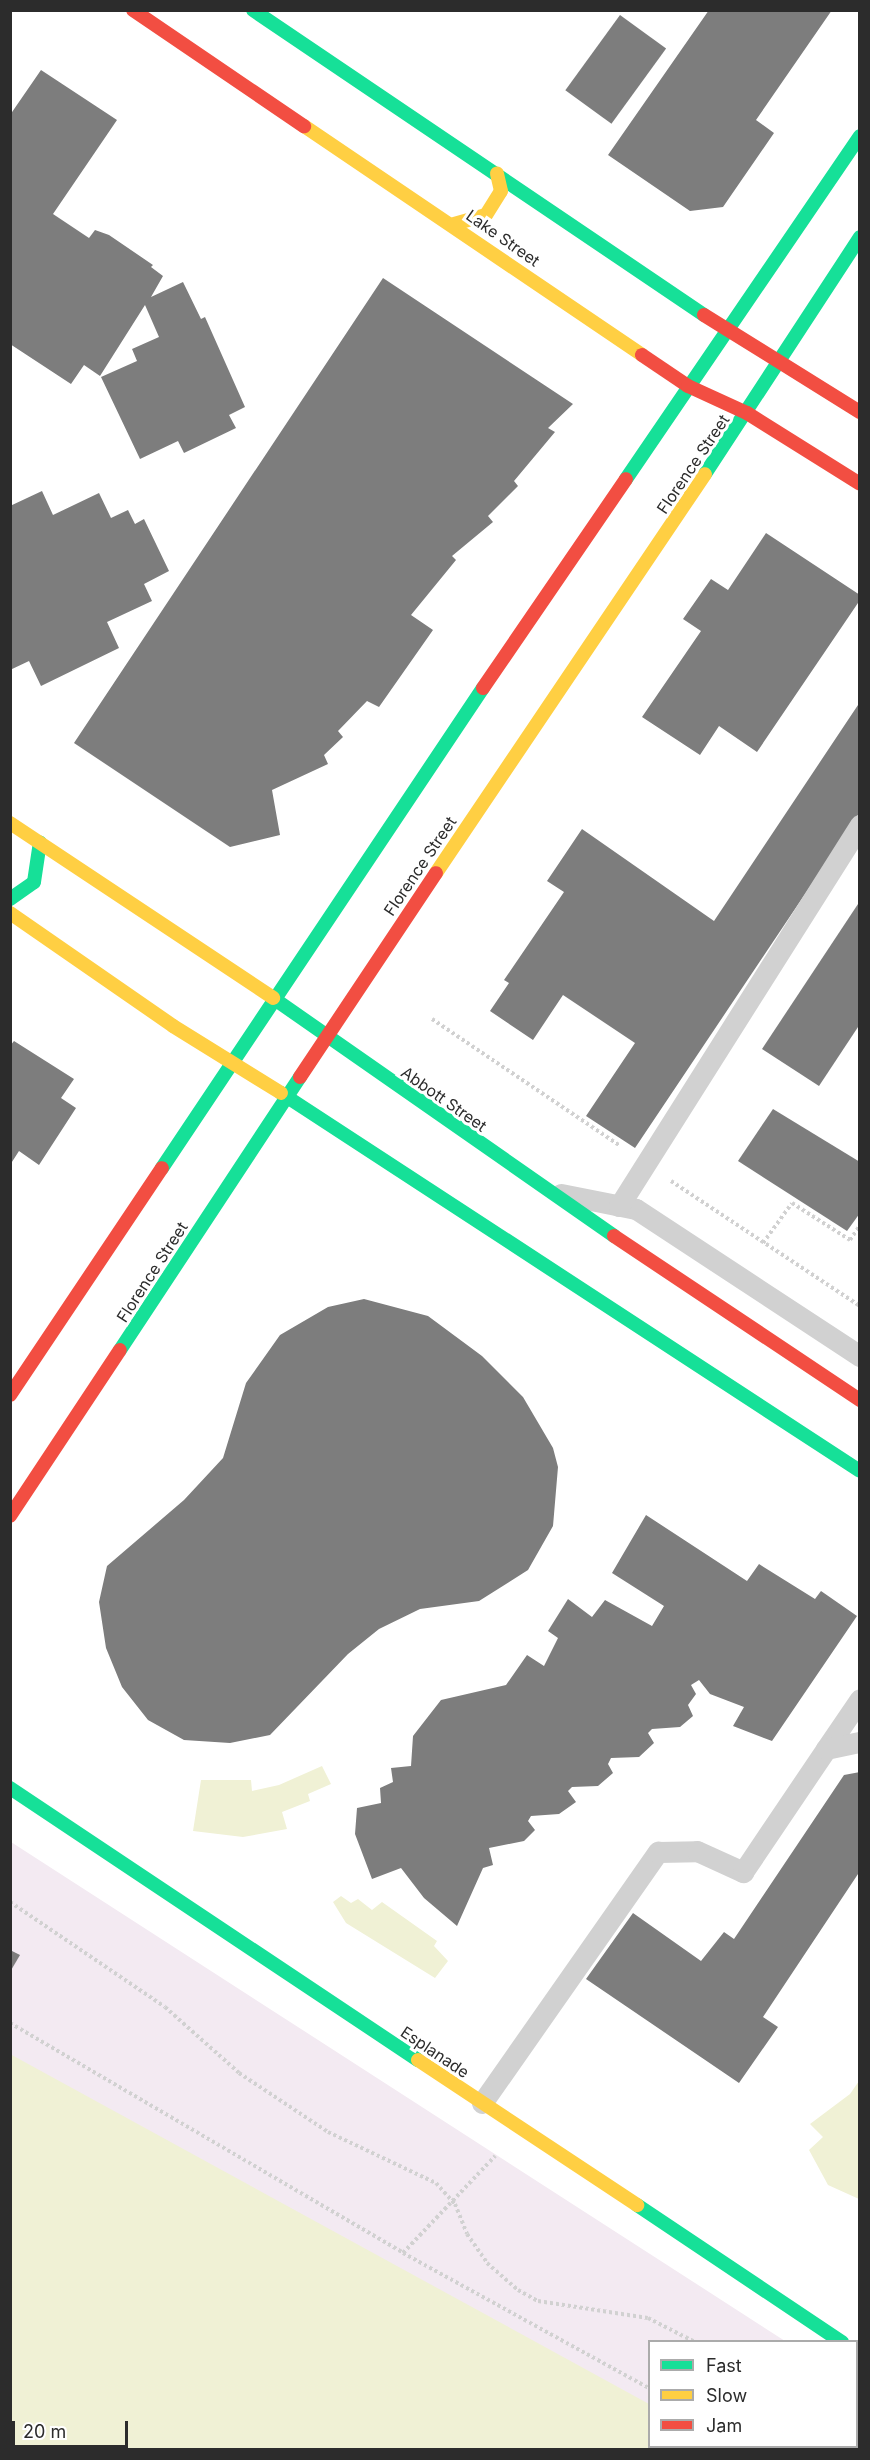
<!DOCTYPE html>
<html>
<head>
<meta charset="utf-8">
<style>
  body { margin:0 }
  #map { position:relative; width:870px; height:2460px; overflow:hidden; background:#fff; font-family:Inter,sans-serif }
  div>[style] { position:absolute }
  .green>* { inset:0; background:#f3eaf2 }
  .water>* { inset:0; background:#f0f1d5 }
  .building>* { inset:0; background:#7d7d7d; transform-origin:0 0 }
  .path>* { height:4px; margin-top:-2px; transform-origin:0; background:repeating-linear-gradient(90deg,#d1d1d1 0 3px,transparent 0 6px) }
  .lane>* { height:21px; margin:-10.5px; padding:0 10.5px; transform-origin:10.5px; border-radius:10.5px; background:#d1d1d1 }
  .fast>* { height:14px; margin:-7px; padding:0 7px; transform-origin:7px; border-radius:7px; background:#16e098 }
  .slow>* { height:14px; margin:-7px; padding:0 7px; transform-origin:7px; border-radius:7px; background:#ffcf43 }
  .jam>* { height:14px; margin:-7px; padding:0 7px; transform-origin:7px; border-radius:7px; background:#f24e42 }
  span { translate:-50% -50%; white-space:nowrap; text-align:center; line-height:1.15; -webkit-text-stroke:6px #fff; paint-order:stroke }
  .street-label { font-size:16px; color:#2c2c2c }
  .frame { position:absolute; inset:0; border:12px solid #2c2c2c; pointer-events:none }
  .legend { position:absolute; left:648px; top:2340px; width:210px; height:108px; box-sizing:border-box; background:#fff; border:2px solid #ababab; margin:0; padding:8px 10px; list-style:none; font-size:18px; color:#2c2c2c }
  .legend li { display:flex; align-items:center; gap:12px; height:30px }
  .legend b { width:30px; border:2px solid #ababab }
  .scale { position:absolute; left:12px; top:2421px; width:116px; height:27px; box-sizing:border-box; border:3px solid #2c2c2c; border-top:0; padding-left:8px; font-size:18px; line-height:21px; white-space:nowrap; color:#2c2c2c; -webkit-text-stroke:4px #fff; paint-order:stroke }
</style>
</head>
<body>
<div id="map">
  <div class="green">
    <div style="clip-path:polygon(11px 1842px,785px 2341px,650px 2342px,650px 2446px,856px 2446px,857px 2387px,859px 2449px,10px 2449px)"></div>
  </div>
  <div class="water">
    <div style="clip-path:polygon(322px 1766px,331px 1784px,308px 1794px,310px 1801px,282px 1812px,287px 1829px,243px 1837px,193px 1831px,201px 1780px,251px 1780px,252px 1791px,279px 1785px)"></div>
    <div style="clip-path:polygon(341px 1896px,351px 1903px,358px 1899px,372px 1910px,382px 1902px,437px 1941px,434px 1946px,448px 1961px,435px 1978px,346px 1923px,333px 1902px)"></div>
    <div style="clip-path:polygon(10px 2054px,649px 2404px,650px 2446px,731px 2449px,11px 2449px)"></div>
    <div style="clip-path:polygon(859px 2081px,859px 2199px,828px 2185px,809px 2150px,823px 2137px,810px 2124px,850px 2094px)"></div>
  </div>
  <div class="building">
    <div style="clip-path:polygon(709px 10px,832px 10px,756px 120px,774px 133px,723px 207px,690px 211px,608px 155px)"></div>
    <div style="left:620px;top:15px;width:57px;height:93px;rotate:36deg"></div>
    <div style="clip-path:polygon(41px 70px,117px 120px,53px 214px,89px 238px,95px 230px,109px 235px,153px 265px,151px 267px,163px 276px,151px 297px,183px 282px,201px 319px,205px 317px,245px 407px,229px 415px,236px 428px,184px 453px,178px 441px,140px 459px,101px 377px,137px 361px,132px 349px,159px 337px,145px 305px,100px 376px,84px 365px,71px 384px,10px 344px,10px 115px)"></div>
    <div style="clip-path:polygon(383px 278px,573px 404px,548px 428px,555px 432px,514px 481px,518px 486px,488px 516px,493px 522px,452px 556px,456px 560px,411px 615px,433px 630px,379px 707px,367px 701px,338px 731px,343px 737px,324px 755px,328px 764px,272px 790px,280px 835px,230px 847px,74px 743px)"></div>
    <div style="clip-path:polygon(42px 491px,53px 515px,99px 493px,111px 518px,128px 510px,135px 524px,144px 519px,169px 571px,144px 584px,152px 601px,107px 622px,119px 648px,41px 686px,29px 661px,10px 670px,10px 506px)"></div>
    <div style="clip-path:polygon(766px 533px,860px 595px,860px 600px,757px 752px,719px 726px,700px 755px,642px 717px,701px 631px,683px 619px,711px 579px,728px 590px)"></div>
    <div style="clip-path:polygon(860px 702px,860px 812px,635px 1148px,586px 1116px,635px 1043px,563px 995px,533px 1040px,490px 1011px,509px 983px,504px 980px,564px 892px,547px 881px,582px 829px,714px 921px)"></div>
    <div style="clip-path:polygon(860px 901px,860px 1024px,819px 1086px,762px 1049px)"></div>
    <div style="clip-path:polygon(14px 1041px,74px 1079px,61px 1098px,76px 1108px,39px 1165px,19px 1151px,10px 1165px,10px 1046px)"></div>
    <div style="clip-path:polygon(773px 1109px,860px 1162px,860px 1213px,847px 1231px,738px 1161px)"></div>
    <div style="clip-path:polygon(364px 1299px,428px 1316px,482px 1356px,523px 1397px,553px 1448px,558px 1467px,553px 1526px,528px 1570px,479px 1601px,420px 1609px,379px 1629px,348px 1654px,270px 1735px,230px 1743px,184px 1740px,148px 1720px,122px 1687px,106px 1648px,99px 1602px,107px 1566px,184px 1500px,223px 1458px,246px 1383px,280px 1335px,328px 1307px)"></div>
    <div style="clip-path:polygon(646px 1515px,747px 1581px,759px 1564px,815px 1599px,821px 1591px,857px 1616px,772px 1741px,733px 1726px,744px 1707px,710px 1694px,699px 1680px,691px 1685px,696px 1694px,688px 1705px,693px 1716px,680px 1727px,652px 1729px,648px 1733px,654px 1743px,639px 1757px,611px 1758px,608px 1764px,613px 1773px,598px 1786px,572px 1787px,568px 1791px,576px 1802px,559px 1814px,531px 1816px,528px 1821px,535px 1830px,524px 1841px,489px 1848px,493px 1865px,483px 1868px,457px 1926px,424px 1898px,401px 1868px,372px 1879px,355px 1834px,357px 1808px,381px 1803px,380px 1788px,393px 1782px,391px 1768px,411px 1766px,413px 1736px,441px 1700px,506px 1685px,527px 1655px,544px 1666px,558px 1638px,548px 1631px,568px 1599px,592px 1617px,605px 1600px,652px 1626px,664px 1606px,612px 1573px)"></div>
    <div style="clip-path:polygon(860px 1772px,860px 1871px,763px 2017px,778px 2027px,739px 2083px,586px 1979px,633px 1913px,701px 1961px,724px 1932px,734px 1939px,844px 1775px)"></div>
    <div style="clip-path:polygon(10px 1950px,20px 1955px,10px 1972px)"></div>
  </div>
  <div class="path">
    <div style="left:432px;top:1019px;width:227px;rotate:34deg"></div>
    <div style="left:858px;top:1122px;width:2px"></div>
    <div style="left:671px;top:1181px;width:227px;rotate:33.5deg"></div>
    <div style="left:763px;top:1243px;width:49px;rotate:-54.1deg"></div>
    <div style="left:792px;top:1203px;width:69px;rotate:32.5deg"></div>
    <div style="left:850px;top:1240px;width:18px;rotate:-56deg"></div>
    <div style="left:10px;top:1902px;width:187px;rotate:34.1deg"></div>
    <div style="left:165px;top:2007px;width:99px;rotate:41.7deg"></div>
    <div style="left:239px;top:2073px;width:107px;rotate:33.5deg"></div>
    <div style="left:328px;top:2132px;width:119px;rotate:25.3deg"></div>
    <div style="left:436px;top:2183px;width:28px;rotate:48deg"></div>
    <div style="left:455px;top:2204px;width:32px;rotate:68deg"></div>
    <div style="left:467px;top:2234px;width:35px;rotate:55deg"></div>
    <div style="left:487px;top:2263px;width:41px;rotate:41.1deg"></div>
    <div style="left:518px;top:2290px;width:23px;rotate:29deg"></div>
    <div style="left:538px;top:2301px;width:111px;rotate:8.8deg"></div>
    <div style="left:648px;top:2318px;width:53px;rotate:27.1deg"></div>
    <div style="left:10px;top:2023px;width:455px;rotate:30.3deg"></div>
    <div style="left:403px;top:2253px;width:282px;rotate:28.8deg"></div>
    <div style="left:403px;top:2253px;width:134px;rotate:-46.5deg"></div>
    <div style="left:856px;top:2396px;width:4px;rotate:27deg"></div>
    <div style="left:856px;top:2438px;width:4px;rotate:14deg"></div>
    <div style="left:754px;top:2446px;width:7px;rotate:34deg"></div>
  </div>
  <div class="lane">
    <div style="left:561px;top:1194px;width:76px;rotate:11.3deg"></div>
    <div style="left:636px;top:1209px;width:268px;rotate:33.3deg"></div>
    <div style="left:619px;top:1206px;width:451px;rotate:-57.7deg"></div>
    <div style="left:826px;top:1749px;width:60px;rotate:-55.8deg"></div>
    <div style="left:482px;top:2103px;width:307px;rotate:-55deg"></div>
    <div style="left:658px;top:1852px;width:39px;rotate:-1deg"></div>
    <div style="left:697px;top:1851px;width:51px;rotate:24.5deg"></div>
    <div style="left:743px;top:1872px;width:148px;rotate:-56deg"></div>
    <div style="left:826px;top:1749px;width:35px;rotate:-12deg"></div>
  </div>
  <div class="fast">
    <div style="left:253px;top:10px;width:544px;rotate:34.07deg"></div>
    <div style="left:705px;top:474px;width:283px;rotate:-56.8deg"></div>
    <div style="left:626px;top:479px;width:415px;rotate:-55.7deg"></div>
    <div style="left:10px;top:899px;width:29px;rotate:-35deg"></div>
    <div style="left:34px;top:882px;width:40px;rotate:-81.5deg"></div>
    <div style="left:273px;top:998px;width:416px;rotate:34.9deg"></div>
    <div style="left:281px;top:1093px;width:691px;rotate:33.14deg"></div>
    <div style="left:162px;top:1168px;width:577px;rotate:-56.23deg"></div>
    <div style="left:120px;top:1350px;width:327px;rotate:-56.6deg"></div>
    <div style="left:10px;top:1788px;width:490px;rotate:33.7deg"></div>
    <div style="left:637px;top:2205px;width:247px;rotate:33.8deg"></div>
  </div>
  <div class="slow">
    <div style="left:304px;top:126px;width:408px;rotate:34.1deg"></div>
    <div style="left:454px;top:224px;width:33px;rotate:-16deg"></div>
    <div style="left:486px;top:215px;width:28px;rotate:-58deg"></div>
    <div style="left:501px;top:191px;width:18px;rotate:-103deg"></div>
    <div style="left:10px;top:823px;width:316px;rotate:33.6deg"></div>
    <div style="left:436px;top:873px;width:481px;rotate:-56deg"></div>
    <div style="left:10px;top:913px;width:198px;rotate:34.7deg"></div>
    <div style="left:173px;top:1026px;width:127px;rotate:31.8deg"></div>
    <div style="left:418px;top:2060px;width:263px;rotate:33.5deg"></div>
  </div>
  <div class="jam">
    <div style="left:133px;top:10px;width:207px;rotate:34.2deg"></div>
    <div style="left:704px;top:315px;width:184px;rotate:31.9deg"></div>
    <div style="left:642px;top:355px;width:55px;rotate:34deg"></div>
    <div style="left:688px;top:386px;width:65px;rotate:24.6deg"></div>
    <div style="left:747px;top:413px;width:133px;rotate:32.1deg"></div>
    <div style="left:483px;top:688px;width:253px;rotate:-55.6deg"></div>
    <div style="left:300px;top:1077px;width:245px;rotate:-56.3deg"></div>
    <div style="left:614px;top:1236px;width:296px;rotate:33.7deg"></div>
    <div style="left:10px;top:1395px;width:273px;rotate:-56.2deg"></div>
    <div style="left:10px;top:1516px;width:199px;rotate:-56.5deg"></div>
  </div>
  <div class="street-label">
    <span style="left:503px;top:238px;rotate:35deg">Lake Street</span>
    <span style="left:693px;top:464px;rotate:-56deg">Florence Street</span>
    <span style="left:420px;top:866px;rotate:-56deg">Florence Street</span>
    <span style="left:444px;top:1099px;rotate:35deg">Abbott Street</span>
    <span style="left:152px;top:1272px;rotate:-57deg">Florence Street</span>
    <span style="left:435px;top:2052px;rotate:34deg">Esplanade</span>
  </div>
  <div class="frame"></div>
  <ul class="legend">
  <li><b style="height:8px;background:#16e098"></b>Fast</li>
  <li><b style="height:8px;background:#ffcf43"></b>Slow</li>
  <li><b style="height:8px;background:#f24e42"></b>Jam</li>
  </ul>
  <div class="scale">20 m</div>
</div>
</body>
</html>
